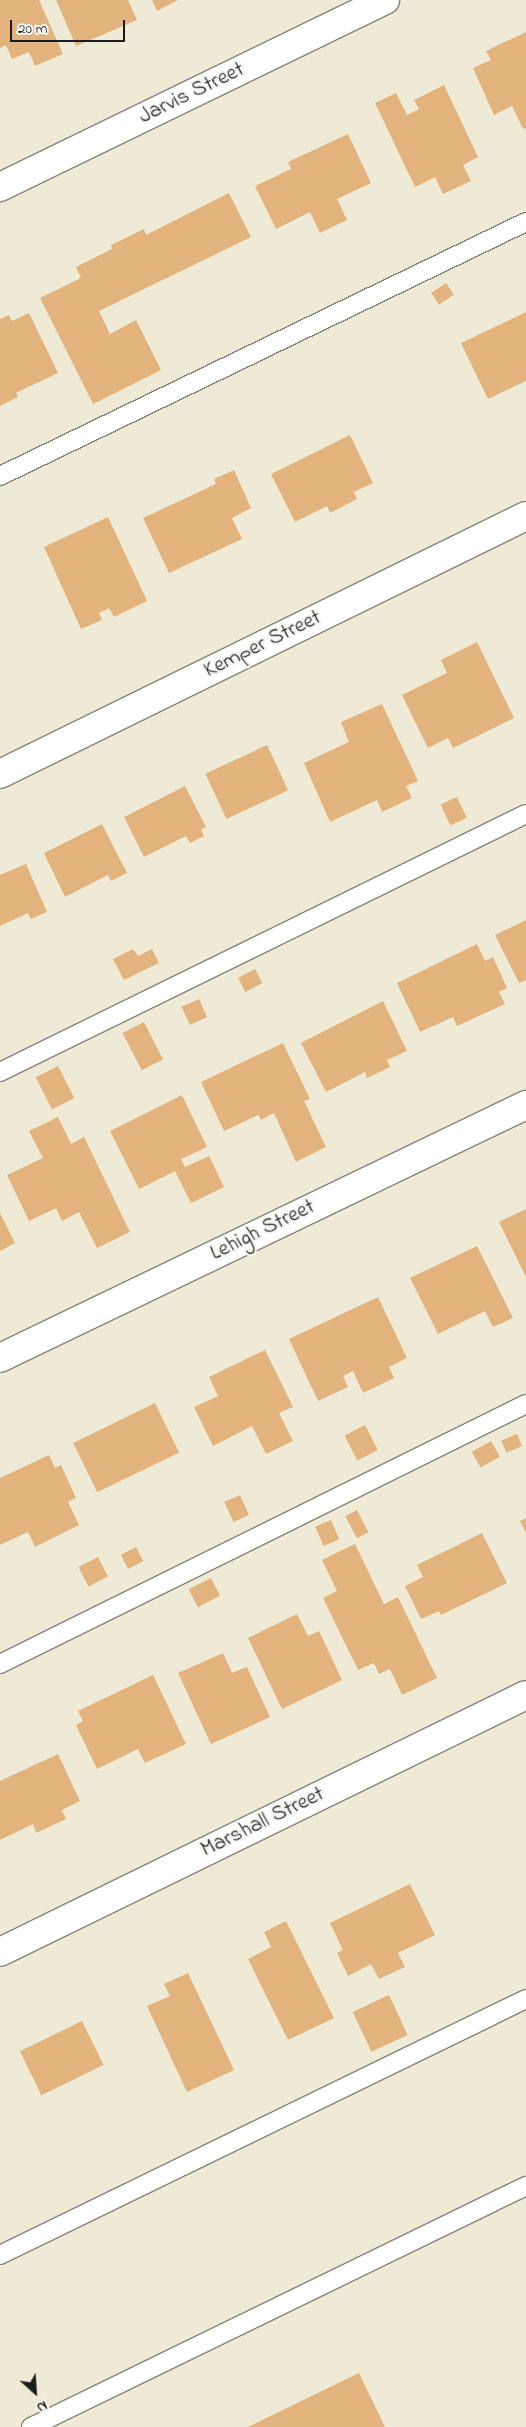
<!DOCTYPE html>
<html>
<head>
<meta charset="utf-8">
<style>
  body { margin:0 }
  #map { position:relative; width:526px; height:2427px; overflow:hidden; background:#efead5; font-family:"Indie Flower",sans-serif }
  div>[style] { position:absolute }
  .building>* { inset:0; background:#e3b37e; transform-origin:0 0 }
  .roads { filter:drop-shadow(1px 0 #868378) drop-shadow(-1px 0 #868378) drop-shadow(0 1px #868378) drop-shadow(0 -1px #868378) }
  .service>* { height:18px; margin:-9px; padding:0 9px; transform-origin:9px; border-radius:9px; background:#fff }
  .minor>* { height:28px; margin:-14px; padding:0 14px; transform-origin:14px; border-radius:14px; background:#fff }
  span { translate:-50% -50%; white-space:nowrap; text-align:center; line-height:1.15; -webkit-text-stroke:4.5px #f6f6f2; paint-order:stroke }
  .street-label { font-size:22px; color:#1c1c1c }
  .north { position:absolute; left:10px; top:2367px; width:50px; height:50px; -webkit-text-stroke:4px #f6f6f2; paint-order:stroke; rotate:154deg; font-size:14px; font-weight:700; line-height:20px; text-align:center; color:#1c1c1c }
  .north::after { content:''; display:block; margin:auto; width:18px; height:22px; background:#1c1c1c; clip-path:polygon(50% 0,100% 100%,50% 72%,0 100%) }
  .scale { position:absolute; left:10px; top:20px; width:115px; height:22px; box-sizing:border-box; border:2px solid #1c1c1c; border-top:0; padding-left:6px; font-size:15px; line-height:18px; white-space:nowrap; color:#1c1c1c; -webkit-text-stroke:4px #f6f6f2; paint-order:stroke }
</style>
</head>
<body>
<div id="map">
  <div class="building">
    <div style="clip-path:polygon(0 0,39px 0,63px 54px,35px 66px,29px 52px,12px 59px,6px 45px,0 48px)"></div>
    <div style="clip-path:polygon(56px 0,128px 0,137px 20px,76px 46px)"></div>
    <div style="clip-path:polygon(152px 0,178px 0,157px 11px)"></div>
    <div style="clip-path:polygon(526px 32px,526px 128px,523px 129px,512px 106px,494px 115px,473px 68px,491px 60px,486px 51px)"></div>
    <div style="clip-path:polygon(444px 85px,478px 157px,463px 165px,471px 181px,443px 194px,435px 177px,415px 187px,375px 103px,396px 93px,407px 115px,419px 109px,414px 100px)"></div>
    <div style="clip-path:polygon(348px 134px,371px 183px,337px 199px,347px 220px,320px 233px,310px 212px,276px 229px,255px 186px,291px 169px,288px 162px)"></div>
    <div style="clip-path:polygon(229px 193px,251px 237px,99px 311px,110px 334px,136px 320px,161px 370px,93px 404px,40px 298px,81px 278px,76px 267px,112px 249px,111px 245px,144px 229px,146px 235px)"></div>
    <div style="left:446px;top:283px;width:14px;height:18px;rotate:56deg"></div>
    <div style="clip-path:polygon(526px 312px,526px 381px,488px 399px,461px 343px)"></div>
    <div style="clip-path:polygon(29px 313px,58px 373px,16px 393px,18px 397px,0 406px,0 319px,9px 315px,12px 321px)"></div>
    <div style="clip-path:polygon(350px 435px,373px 483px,354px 492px,357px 499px,330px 513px,327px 506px,295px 522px,271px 474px)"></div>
    <div style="clip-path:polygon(234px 470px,251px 508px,232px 518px,242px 539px,169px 573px,143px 518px,216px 484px,214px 479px)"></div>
    <div style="clip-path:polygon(108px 517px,147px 601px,114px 617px,109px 608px,99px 613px,102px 620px,81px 629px,44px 547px)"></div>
    <div style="clip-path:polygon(477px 642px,514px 718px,453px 748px,448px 738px,428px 748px,402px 695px,447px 673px,441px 660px)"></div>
    <div style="clip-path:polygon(382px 704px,418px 781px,406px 786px,412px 798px,382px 812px,377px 800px,330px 822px,304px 763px,349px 742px,341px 722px)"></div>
    <div style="left:267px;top:745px;width:50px;height:68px;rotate:65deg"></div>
    <div style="clip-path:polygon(185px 786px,206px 827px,201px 830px,204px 836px,190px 843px,186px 836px,144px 857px,124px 817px)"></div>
    <div style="left:457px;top:797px;width:23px;height:18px;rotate:65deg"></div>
    <div style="clip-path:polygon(102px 824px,127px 873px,111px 881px,108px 875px,65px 897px,44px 853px)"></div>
    <div style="clip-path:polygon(26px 864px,47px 912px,31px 919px,28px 913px,0 926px,0 875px)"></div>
    <div style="clip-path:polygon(526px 920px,526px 980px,519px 983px,495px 935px)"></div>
    <div style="clip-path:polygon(477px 944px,485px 961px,493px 957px,507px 988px,499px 992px,505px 1004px,457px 1026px,453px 1017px,420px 1032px,397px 983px)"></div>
    <div style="clip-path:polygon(133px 949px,138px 956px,152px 949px,159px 963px,124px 980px,113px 959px)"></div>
    <div style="left:255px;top:969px;width:16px;height:19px;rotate:63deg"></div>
    <div style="left:199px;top:999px;width:20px;height:19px;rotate:66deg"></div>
    <div style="clip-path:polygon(383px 1001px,407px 1051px,387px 1060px,390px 1067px,367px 1078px,365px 1072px,326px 1092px,301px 1043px)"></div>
    <div style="left:144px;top:1022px;width:42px;height:24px;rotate:63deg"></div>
    <div style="clip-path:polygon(283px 1043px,310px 1099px,304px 1101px,326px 1147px,296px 1162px,274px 1113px,261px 1120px,258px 1115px,224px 1131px,201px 1082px)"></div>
    <div style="left:58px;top:1066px;width:36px;height:25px;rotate:63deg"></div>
    <div style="clip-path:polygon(182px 1095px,207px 1147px,181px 1159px,185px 1167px,209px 1156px,224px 1187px,191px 1203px,175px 1171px,139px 1189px,110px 1131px)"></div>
    <div style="clip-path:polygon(58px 1117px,71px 1144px,84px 1137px,130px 1232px,97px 1248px,79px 1212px,62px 1221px,56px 1208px,29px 1221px,7px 1175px,43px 1158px,29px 1131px)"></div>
    <div style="clip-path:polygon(526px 1209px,526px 1277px,499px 1222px)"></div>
    <div style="clip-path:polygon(0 1213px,15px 1243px,0 1251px)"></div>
    <div style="clip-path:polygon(477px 1246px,513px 1318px,493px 1327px,485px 1311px,438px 1334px,410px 1278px)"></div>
    <div style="clip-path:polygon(378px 1297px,407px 1358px,389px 1367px,394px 1378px,363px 1393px,353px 1371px,343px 1376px,348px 1387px,318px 1401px,289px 1339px)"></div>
    <div style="clip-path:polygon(265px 1350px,293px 1407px,279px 1413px,293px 1441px,266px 1454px,252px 1426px,213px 1446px,194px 1407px,218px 1396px,209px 1377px)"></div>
    <div style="left:155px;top:1403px;width:55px;height:91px;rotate:64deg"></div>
    <div style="left:365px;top:1425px;width:28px;height:23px;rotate:63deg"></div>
    <div style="left:517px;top:1434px;width:13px;height:17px;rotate:67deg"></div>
    <div style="left:491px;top:1441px;width:18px;height:22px;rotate:61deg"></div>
    <div style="clip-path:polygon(49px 1455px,55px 1468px,61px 1465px,76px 1498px,68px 1502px,79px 1525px,35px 1547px,28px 1532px,0 1545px,0 1478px)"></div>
    <div style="left:240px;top:1495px;width:22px;height:17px;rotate:66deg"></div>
    <div style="left:357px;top:1510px;width:25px;height:13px;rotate:63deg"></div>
    <div style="clip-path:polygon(526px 1518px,526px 1533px,520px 1521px)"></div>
    <div style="left:331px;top:1520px;width:21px;height:17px;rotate:67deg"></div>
    <div style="clip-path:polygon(482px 1533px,507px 1583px,441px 1615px,439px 1611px,421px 1619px,405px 1586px,423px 1577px,417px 1565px)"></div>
    <div style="clip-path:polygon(355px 1544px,384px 1604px,398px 1597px,437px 1678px,402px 1695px,390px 1669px,379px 1674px,374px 1663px,358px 1670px,323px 1598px,337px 1591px,322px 1560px)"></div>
    <div style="left:136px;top:1547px;width:16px;height:17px;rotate:63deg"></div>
    <div style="left:98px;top:1557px;width:22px;height:22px;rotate:63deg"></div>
    <div style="left:211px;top:1578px;width:20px;height:25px;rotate:63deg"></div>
    <div style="clip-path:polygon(297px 1614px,308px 1636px,319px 1631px,342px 1680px,282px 1709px,248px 1638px)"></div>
    <div style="clip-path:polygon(223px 1653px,232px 1673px,247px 1667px,270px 1717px,211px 1744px,178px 1673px)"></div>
    <div style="clip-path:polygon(153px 1675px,186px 1744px,145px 1763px,138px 1749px,97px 1769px,76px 1725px,83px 1721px,78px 1711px)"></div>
    <div style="clip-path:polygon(58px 1754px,80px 1801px,62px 1810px,66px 1819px,36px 1833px,33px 1824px,0 1840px,0 1781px)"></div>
    <div style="clip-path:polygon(410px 1884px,435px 1935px,398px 1953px,405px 1967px,379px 1979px,371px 1964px,348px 1976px,337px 1953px,343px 1950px,330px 1923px)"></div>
    <div style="clip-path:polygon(286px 1921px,334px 2018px,288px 2040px,248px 1959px,271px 1947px,264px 1932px)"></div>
    <div style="clip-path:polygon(188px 1973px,234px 2070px,187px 2092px,147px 2006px,170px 1996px,164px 1984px)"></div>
    <div style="left:389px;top:1995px;width:44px;height:40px;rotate:65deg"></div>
    <div style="left:82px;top:2021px;width:49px;height:69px;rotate:64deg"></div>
    <div style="clip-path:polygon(359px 2373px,385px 2427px,248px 2427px)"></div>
  </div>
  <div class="roads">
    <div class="service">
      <div style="left:0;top:476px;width:584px;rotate:-25.78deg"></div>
      <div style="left:0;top:1072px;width:586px;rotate:-26.13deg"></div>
      <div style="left:0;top:1664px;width:587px;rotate:-26.3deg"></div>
      <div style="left:0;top:2255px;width:585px;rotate:-25.95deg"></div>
      <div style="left:31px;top:2427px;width:551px;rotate:-25.96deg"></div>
    </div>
    <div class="minor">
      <div style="left:0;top:187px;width:428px;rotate:-25.9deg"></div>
      <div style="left:0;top:774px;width:586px;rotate:-26.13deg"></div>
      <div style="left:0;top:1358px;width:584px;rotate:-25.69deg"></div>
      <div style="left:0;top:1952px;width:585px;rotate:-26.04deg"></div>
    </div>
  </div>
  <div class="street-label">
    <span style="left:192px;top:94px;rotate:-26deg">Jarvis Street</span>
    <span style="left:263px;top:645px;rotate:-26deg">Kemper Street</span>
    <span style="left:263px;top:1231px;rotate:-26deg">Lehigh Street</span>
    <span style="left:263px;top:1823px;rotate:-26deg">Marshall Street</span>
  </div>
  <div class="north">N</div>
  <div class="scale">20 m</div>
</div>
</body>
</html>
